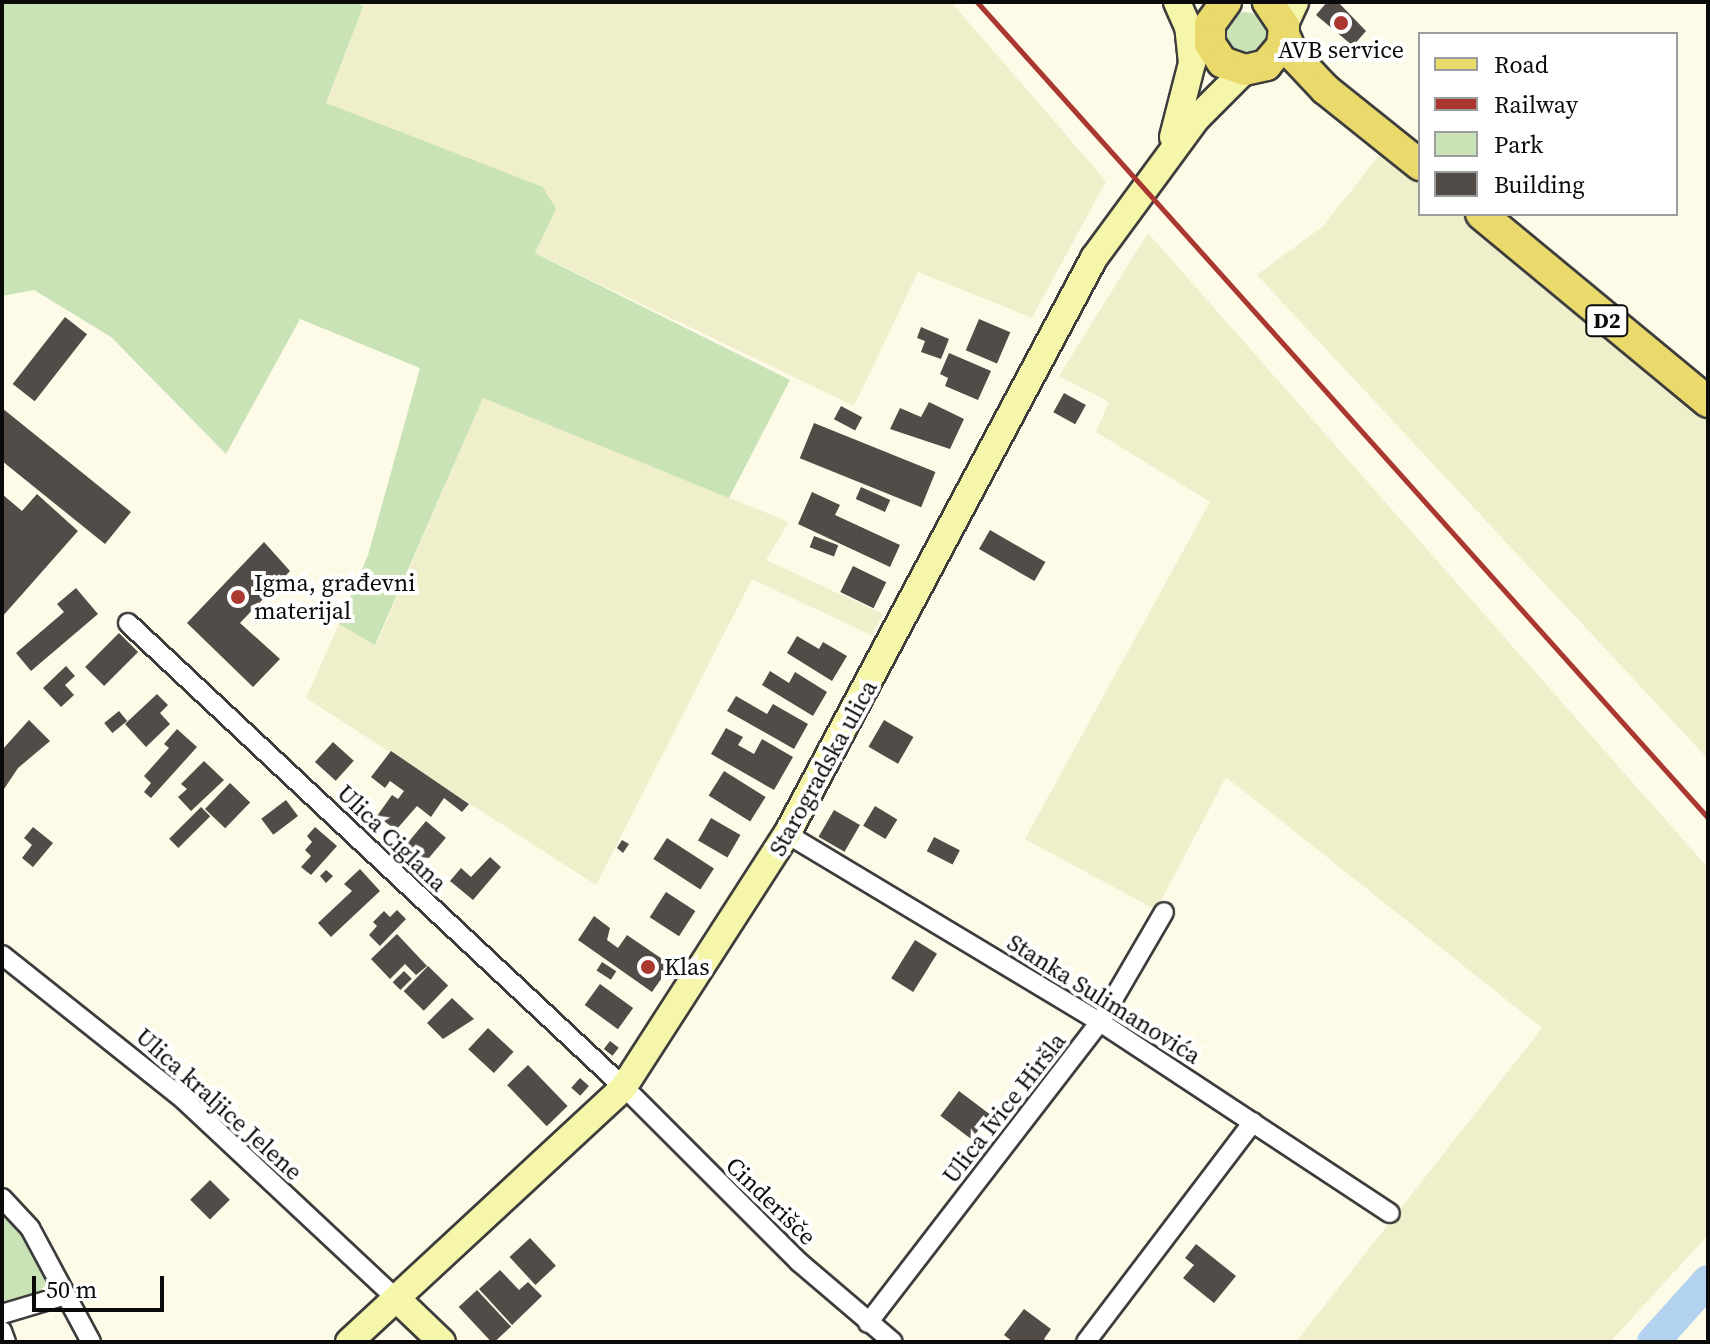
<!DOCTYPE html>
<html>
<head>
<meta charset="utf-8">
<style>
  body { margin:0 }
  #map { position:relative; width:1710px; height:1344px; overflow:hidden; background:#fdfbe8; font-family:"Source Serif 4",serif }
  div>[style] { position:absolute }
  .farmland>* { inset:0; background:#efefcc }
  .green>* { inset:0; background:#c9e3b7 }
  .round { border-radius:50% }
  .river>* { height:32px; margin:-16px; padding:0 16px; transform-origin:16px; border-radius:16px; background:#b2d2ef }
  .building>* { inset:0; background:#514c47; transform-origin:0 0 }
  .roads { filter:drop-shadow(2px 0 #3d3d3d) drop-shadow(-2px 0 #3d3d3d) drop-shadow(0 2px #3d3d3d) drop-shadow(0 -2px #3d3d3d) }
  .street>* { height:18px; margin:-9px; padding:0 9px; transform-origin:9px; border-radius:9px; background:#fff }
  .secondary>* { height:26px; margin:-13px; padding:0 13px; transform-origin:13px; border-radius:13px; background:#f6f6aa }
  .primary>* { height:30px; margin:-15px; padding:0 15px; transform-origin:15px; border-radius:15px; background:#ead96b }
  .rail>* { height:5px; margin:-2.5px; padding:0 2.5px; transform-origin:2.5px; border-radius:2.5px; background:#aa3831 }
  .dots>* { width:22px; height:22px; translate:-50% -50%; box-sizing:border-box; border:4px solid #fff; border-radius:50% }
  span { translate:-50% -50%; white-space:nowrap; text-align:center; line-height:1.15; -webkit-text-stroke:8px #fff; paint-order:stroke }
  .shield-label span { padding:2px 6px; background:#fff; border:2px solid; border-radius:6px; -webkit-text-stroke-width:0 }
  .shield-label { font-size:22px; color:#0a0a0a; font-weight:700 }
  .poi-label { font-size:24px; color:#0a0a0a }
  .left { translate:0 -50%; text-align:left }
  .street-label { font-size:24px; color:#0a0a0a }
  .frame { position:absolute; inset:0; border:4px solid #0a0a0a; pointer-events:none }
  .legend { position:absolute; left:1418px; top:32px; width:260px; height:184px; box-sizing:border-box; background:#fff; border:2px solid #9d9d9d; margin:0; padding:10px 14px; list-style:none; font-size:24px; color:#0a0a0a }
  .legend li { display:flex; align-items:center; gap:16px; height:40px }
  .legend b { width:40px; border:2px solid #9d9d9d }
  .scale { position:absolute; left:32px; top:1276px; width:132px; height:36px; box-sizing:border-box; border:4px solid #0a0a0a; border-top:0; padding-left:10px; font-size:24px; line-height:28px; white-space:nowrap; color:#0a0a0a; -webkit-text-stroke:6px #fff; paint-order:stroke }
</style>
</head>
<body>
<div id="map">
  <div class="farmland">
    <div style="clip-path:polygon(358px 2px,951px 2px,1106px 181px,1032px 318px,918px 272px,854px 406px,535px 253px,556px 209px,326px 103px,363px 7px)"></div>
    <div style="clip-path:polygon(1385px 148px,1420px 177px,1420px 214px,1464px 214px,1708px 413px,1708px 759px,1257px 275px,1323px 226px)"></div>
    <div style="clip-path:polygon(1148px 233px,1708px 868px,1708px 1235px,1610px 1342px,1296px 1342px,1542px 1028px,1226px 777px,1156px 910px,1025px 839px,1210px 502px,1096px 432px,1109px 402px,1059px 376px)"></div>
    <div style="clip-path:polygon(483px 398px,789px 522px,766px 560px,883px 614px,871px 635px,752px 579px,596px 885px,306px 698px,339px 624px,376px 645px)"></div>
  </div>
  <div class="green">
    <div style="clip-path:polygon(2px 2px,358px 2px,363px 7px,326px 103px,543px 187px,556px 209px,535px 253px,790px 380px,729px 498px,483px 398px,375px 645px,339px 624px,368px 555px,420px 368px,300px 319px,226px 454px,111px 337px,34px 290px,2px 296px)"></div>
    <div class="round" style="left:1224px;top:12px;width:42px;height:42px"></div>
    <div style="clip-path:polygon(2px 1211px,20px 1231px,49px 1284px,45px 1291px,7px 1303px,2px 1302px)"></div>
  </div>
  <div class="river">
    <div style="left:1653px;top:1342px;width:82px;rotate:-48deg"></div>
  </div>
  <div class="building">
    <div style="clip-path:polygon(1327px 2px,1338px 2px,1366px 31px,1353px 46px,1316px 15px)"></div>
    <div style="left:65px;top:317px;width:28px;height:85px;rotate:38deg"></div>
    <div style="left:979px;top:319px;width:34px;height:34px;rotate:23deg"></div>
    <div style="clip-path:polygon(921px 327px,949px 339px,941px 359px,921px 352px,925px 341px,917px 338px)"></div>
    <div style="clip-path:polygon(949px 353px,991px 371px,978px 400px,945px 386px,948px 378px,940px 374px)"></div>
    <div style="left:1064px;top:393px;width:25px;height:22px;rotate:29deg"></div>
    <div style="clip-path:polygon(929px 402px,964px 419px,950px 449px,890px 429px,900px 408px,921px 417px)"></div>
    <div style="left:841px;top:406px;width:24px;height:15px;rotate:28deg"></div>
    <div style="clip-path:polygon(2px 408px,131px 512px,105px 544px,2px 461px)"></div>
    <div style="left:814px;top:423px;width:131px;height:38px;rotate:22deg"></div>
    <div style="left:861px;top:487px;width:32px;height:13px;rotate:24deg"></div>
    <div style="clip-path:polygon(812px 492px,840px 505px,835px 515px,900px 545px,890px 567px,798px 524px)"></div>
    <div style="clip-path:polygon(2px 494px,22px 511px,37px 494px,78px 531px,2px 617px)"></div>
    <div style="left:990px;top:530px;width:64px;height:22px;rotate:30deg"></div>
    <div style="left:814px;top:536px;width:26px;height:12px;rotate:21deg"></div>
    <div style="clip-path:polygon(264px 542px,290px 571px,240px 623px,280px 659px,253px 687px,187px 623px)"></div>
    <div style="left:853px;top:566px;width:37px;height:29px;rotate:26deg"></div>
    <div style="clip-path:polygon(76px 588px,98px 614px,31px 671px,16px 653px,64px 612px,57px 604px)"></div>
    <div style="left:119px;top:633px;width:27px;height:48px;rotate:45deg"></div>
    <div style="clip-path:polygon(797px 636px,819px 649px,823px 642px,847px 656px,832px 681px,787px 653px)"></div>
    <div style="clip-path:polygon(66px 666px,75px 676px,65px 685px,74px 695px,61px 707px,43px 688px)"></div>
    <div style="clip-path:polygon(770px 671px,789px 683px,795px 672px,827px 692px,813px 716px,762px 685px)"></div>
    <div style="clip-path:polygon(157px 694px,168px 705px,160px 713px,170px 724px,146px 747px,125px 724px)"></div>
    <div style="clip-path:polygon(736px 696px,767px 714px,773px 704px,808px 724px,794px 749px,727px 711px)"></div>
    <div style="left:119px;top:711px;width:13px;height:19px;rotate:51deg"></div>
    <div style="clip-path:polygon(29px 720px,50px 741px,18px 768px,2px 792px,2px 750px)"></div>
    <div style="left:884px;top:720px;width:34px;height:31px;rotate:30deg"></div>
    <div style="clip-path:polygon(726px 728px,743px 737px,738px 745px,754px 754px,762px 739px,793px 757px,774px 790px,711px 754px)"></div>
    <div style="clip-path:polygon(177px 729px,197px 747px,151px 798px,144px 792px,151px 783px,144px 776px,169px 748px,164px 744px)"></div>
    <div style="left:333px;top:742px;width:28px;height:27px;rotate:42deg"></div>
    <div style="clip-path:polygon(391px 751px,469px 804px,462px 812px,444px 798px,431px 817px,417px 806px,396px 830px,377px 816px,392px 795px,398px 799px,404px 791px,390px 781px,385px 788px,371px 777px)"></div>
    <div style="clip-path:polygon(204px 761px,224px 780px,191px 811px,178px 797px,187px 789px,181px 784px)"></div>
    <div style="left:724px;top:771px;width:49px;height:29px;rotate:32deg"></div>
    <div style="left:230px;top:783px;width:28px;height:36px;rotate:44deg"></div>
    <div style="left:286px;top:800px;width:20px;height:31px;rotate:53deg"></div>
    <div style="left:875px;top:806px;width:26px;height:23px;rotate:31deg"></div>
    <div style="left:201px;top:807px;width:13px;height:45px;rotate:45deg"></div>
    <div style="left:834px;top:810px;width:30px;height:31px;rotate:30deg"></div>
    <div style="left:711px;top:818px;width:34px;height:26px;rotate:30deg"></div>
    <div style="left:426px;top:821px;width:26px;height:34px;rotate:40deg"></div>
    <div style="clip-path:polygon(33px 827px,53px 843px,33px 867px,22px 858px,32px 845px,24px 838px)"></div>
    <div style="clip-path:polygon(315px 827px,337px 846px,311px 875px,301px 867px,311px 856px,305px 850px,312px 842px,307px 836px)"></div>
    <div style="left:934px;top:837px;width:29px;height:16px;rotate:27deg"></div>
    <div style="left:667px;top:838px;width:56px;height:25px;rotate:33deg"></div>
    <div style="clip-path:polygon(622px 840px,629px 844px,623px 853px,617px 848px)"></div>
    <div style="clip-path:polygon(490px 857px,501px 867px,473px 900px,450px 881px,461px 868px,471px 877px)"></div>
    <div style="clip-path:polygon(360px 869px,380px 891px,331px 937px,318px 923px,352px 891px,344px 884px)"></div>
    <div style="clip-path:polygon(326px 870px,333px 876px,326px 883px,320px 876px)"></div>
    <div style="left:666px;top:892px;width:35px;height:30px;rotate:33deg"></div>
    <div style="clip-path:polygon(397px 910px,406px 919px,380px 946px,369px 935px,377px 926px,373px 922px,384px 911px,390px 917px)"></div>
    <div style="clip-path:polygon(594px 916px,610px 928px,607px 940px,618px 948px,627px 935px,671px 965px,652px 992px,578px 940px)"></div>
    <div style="clip-path:polygon(397px 934px,427px 966px,416px 975px,405px 964px,390px 979px,371px 959px)"></div>
    <div style="left:915px;top:940px;width:26px;height:45px;rotate:32deg"></div>
    <div style="left:602px;top:962px;width:17px;height:10px;rotate:33deg"></div>
    <div style="left:428px;top:966px;width:28px;height:35px;rotate:44deg"></div>
    <div style="left:404px;top:971px;width:11px;height:16px;rotate:45deg"></div>
    <div style="left:600px;top:984px;width:41px;height:26px;rotate:36deg"></div>
    <div style="clip-path:polygon(452px 998px,474px 1019px,443px 1039px,427px 1023px)"></div>
    <div style="left:488px;top:1028px;width:35px;height:29px;rotate:43deg"></div>
    <div style="left:610px;top:1041px;width:11px;height:10px;rotate:38deg"></div>
    <div style="left:528px;top:1065px;width:57px;height:29px;rotate:46deg"></div>
    <div style="left:580px;top:1078px;width:12px;height:13px;rotate:42deg"></div>
    <div style="left:959px;top:1091px;width:39px;height:31px;rotate:37deg"></div>
    <div style="left:210px;top:1180px;width:28px;height:28px;rotate:45deg"></div>
    <div style="left:530px;top:1238px;width:38px;height:28px;rotate:47deg"></div>
    <div style="clip-path:polygon(1196px 1244px,1236px 1276px,1214px 1303px,1183px 1278px,1194px 1265px,1185px 1258px)"></div>
    <div style="clip-path:polygon(500px 1270px,519px 1290px,528px 1282px,542px 1296px,512px 1325px,479px 1289px)"></div>
    <div style="left:477px;top:1290px;width:50px;height:25px;rotate:47deg"></div>
    <div style="clip-path:polygon(1024px 1309px,1051px 1329px,1044px 1339px,1048px 1342px,1013px 1342px,1004px 1335px)"></div>
  </div>
  <div class="roads">
    <div class="street">
      <div style="left:128px;top:623px;width:695px;rotate:43.13deg"></div>
      <div style="left:635px;top:1098px;width:232px;rotate:45deg"></div>
      <div style="left:799px;top:1262px;width:123px;rotate:40.4deg"></div>
      <div style="left:787px;top:834px;width:365px;rotate:31deg"></div>
      <div style="left:1100px;top:1022px;width:347px;rotate:33.4deg"></div>
      <div style="left:2px;top:955px;width:233px;rotate:38.5deg"></div>
      <div style="left:184px;top:1100px;width:291px;rotate:43.1deg"></div>
      <div style="left:2px;top:1198px;width:41px;rotate:47deg"></div>
      <div style="left:30px;top:1228px;width:129px;rotate:61.8deg"></div>
      <div style="left:2px;top:1314px;width:67px;rotate:-16.5deg"></div>
      <div style="left:868px;top:1323px;width:380px;rotate:-52.4deg"></div>
      <div style="left:1100px;top:1022px;width:127px;rotate:-59.8deg"></div>
      <div style="left:2px;top:1331px;width:12px;rotate:70deg"></div>
      <div style="left:1086px;top:1342px;width:276px;rotate:-52.8deg"></div>
    </div>
    <div class="secondary">
      <div style="left:1284px;top:26px;width:26px;rotate:-65deg"></div>
      <div style="left:1173px;top:137px;width:76px;rotate:-75.6deg"></div>
      <div style="left:1192px;top:63px;width:36px;rotate:-96deg"></div>
      <div style="left:1188px;top:27px;width:27px;rotate:-114deg"></div>
      <div style="left:397px;top:1299px;width:62px;rotate:43.7deg"></div>
      <div style="left:349px;top:1342px;width:374px;rotate:-42.8deg"></div>
      <div style="left:623px;top:1088px;width:302px;rotate:-57.2deg"></div>
      <div style="left:787px;top:834px;width:653px;rotate:-61.94deg"></div>
      <div style="left:1094px;top:258px;width:174px;rotate:-53.7deg"></div>
      <div style="left:1197px;top:118px;width:68px;rotate:-45deg"></div>
    </div>
    <div class="primary">
      <div style="left:1226px;top:2px;width:27px;rotate:126deg"></div>
      <div style="left:1210px;top:24px;width:20px;rotate:90deg"></div>
      <div style="left:1210px;top:44px;width:22px;rotate:56deg"></div>
      <div style="left:1222px;top:62px;width:24px;rotate:19deg"></div>
      <div style="left:1245px;top:70px;width:22px;rotate:-13deg"></div>
      <div style="left:1266px;top:65px;width:25px;rotate:-50deg"></div>
      <div style="left:1282px;top:46px;width:20px;rotate:-84deg"></div>
      <div style="left:1284px;top:26px;width:29px;rotate:-124deg"></div>
      <div style="left:1284px;top:34px;width:23px;rotate:67deg"></div>
      <div style="left:1293px;top:55px;width:47px;rotate:46.7deg"></div>
      <div style="left:1325px;top:89px;width:122px;rotate:38.7deg"></div>
      <div style="left:1481px;top:214px;width:295px;rotate:39.6deg"></div>
    </div>
  </div>
  <div class="rail">
    <div style="left:977px;top:2px;width:1096px;rotate:48.14deg"></div>
  </div>
  <div class="dots">
    <div style="left:1341px;top:23px;background:#aa3831"></div>
    <div style="left:238px;top:597px;background:#aa3831"></div>
    <div style="left:648px;top:967px;background:#aa3831"></div>
  </div>
  <div class="shield-label">
    <span style="left:1607px;top:321px">D2</span>
  </div>
  <div class="poi-label">
    <span style="left:1341px;top:50px">AVB service</span>
    <span class="left" style="left:254px;top:597px">Igma, građevni<br>materijal</span>
    <span class="left" style="left:664px;top:967px">Klas</span>
  </div>
  <div class="street-label">
    <span style="left:823px;top:768px;rotate:-61deg">Starogradska ulica</span>
    <span style="left:392px;top:838px;rotate:44deg">Ulica Ciglana</span>
    <span style="left:1104px;top:999px;rotate:32deg">Stanka Sulimanovića</span>
    <span style="left:219px;top:1104px;rotate:42deg">Ulica kraljice Jelene</span>
    <span style="left:1004px;top:1108px;rotate:-52deg">Ulica Ivice Hiršla</span>
    <span style="left:771px;top:1201px;rotate:44deg">Cinderišče</span>
  </div>
  <div class="frame"></div>
  <ul class="legend">
  <li><b style="height:10px;background:#ead96b"></b>Road</li>
  <li><b style="height:10px;background:#aa3831"></b>Railway</li>
  <li><b style="height:22px;background:#c9e3b7"></b>Park</li>
  <li><b style="height:22px;background:#514c47"></b>Building</li>
  </ul>
  <div class="scale">50 m</div>
</div>
</body>
</html>
